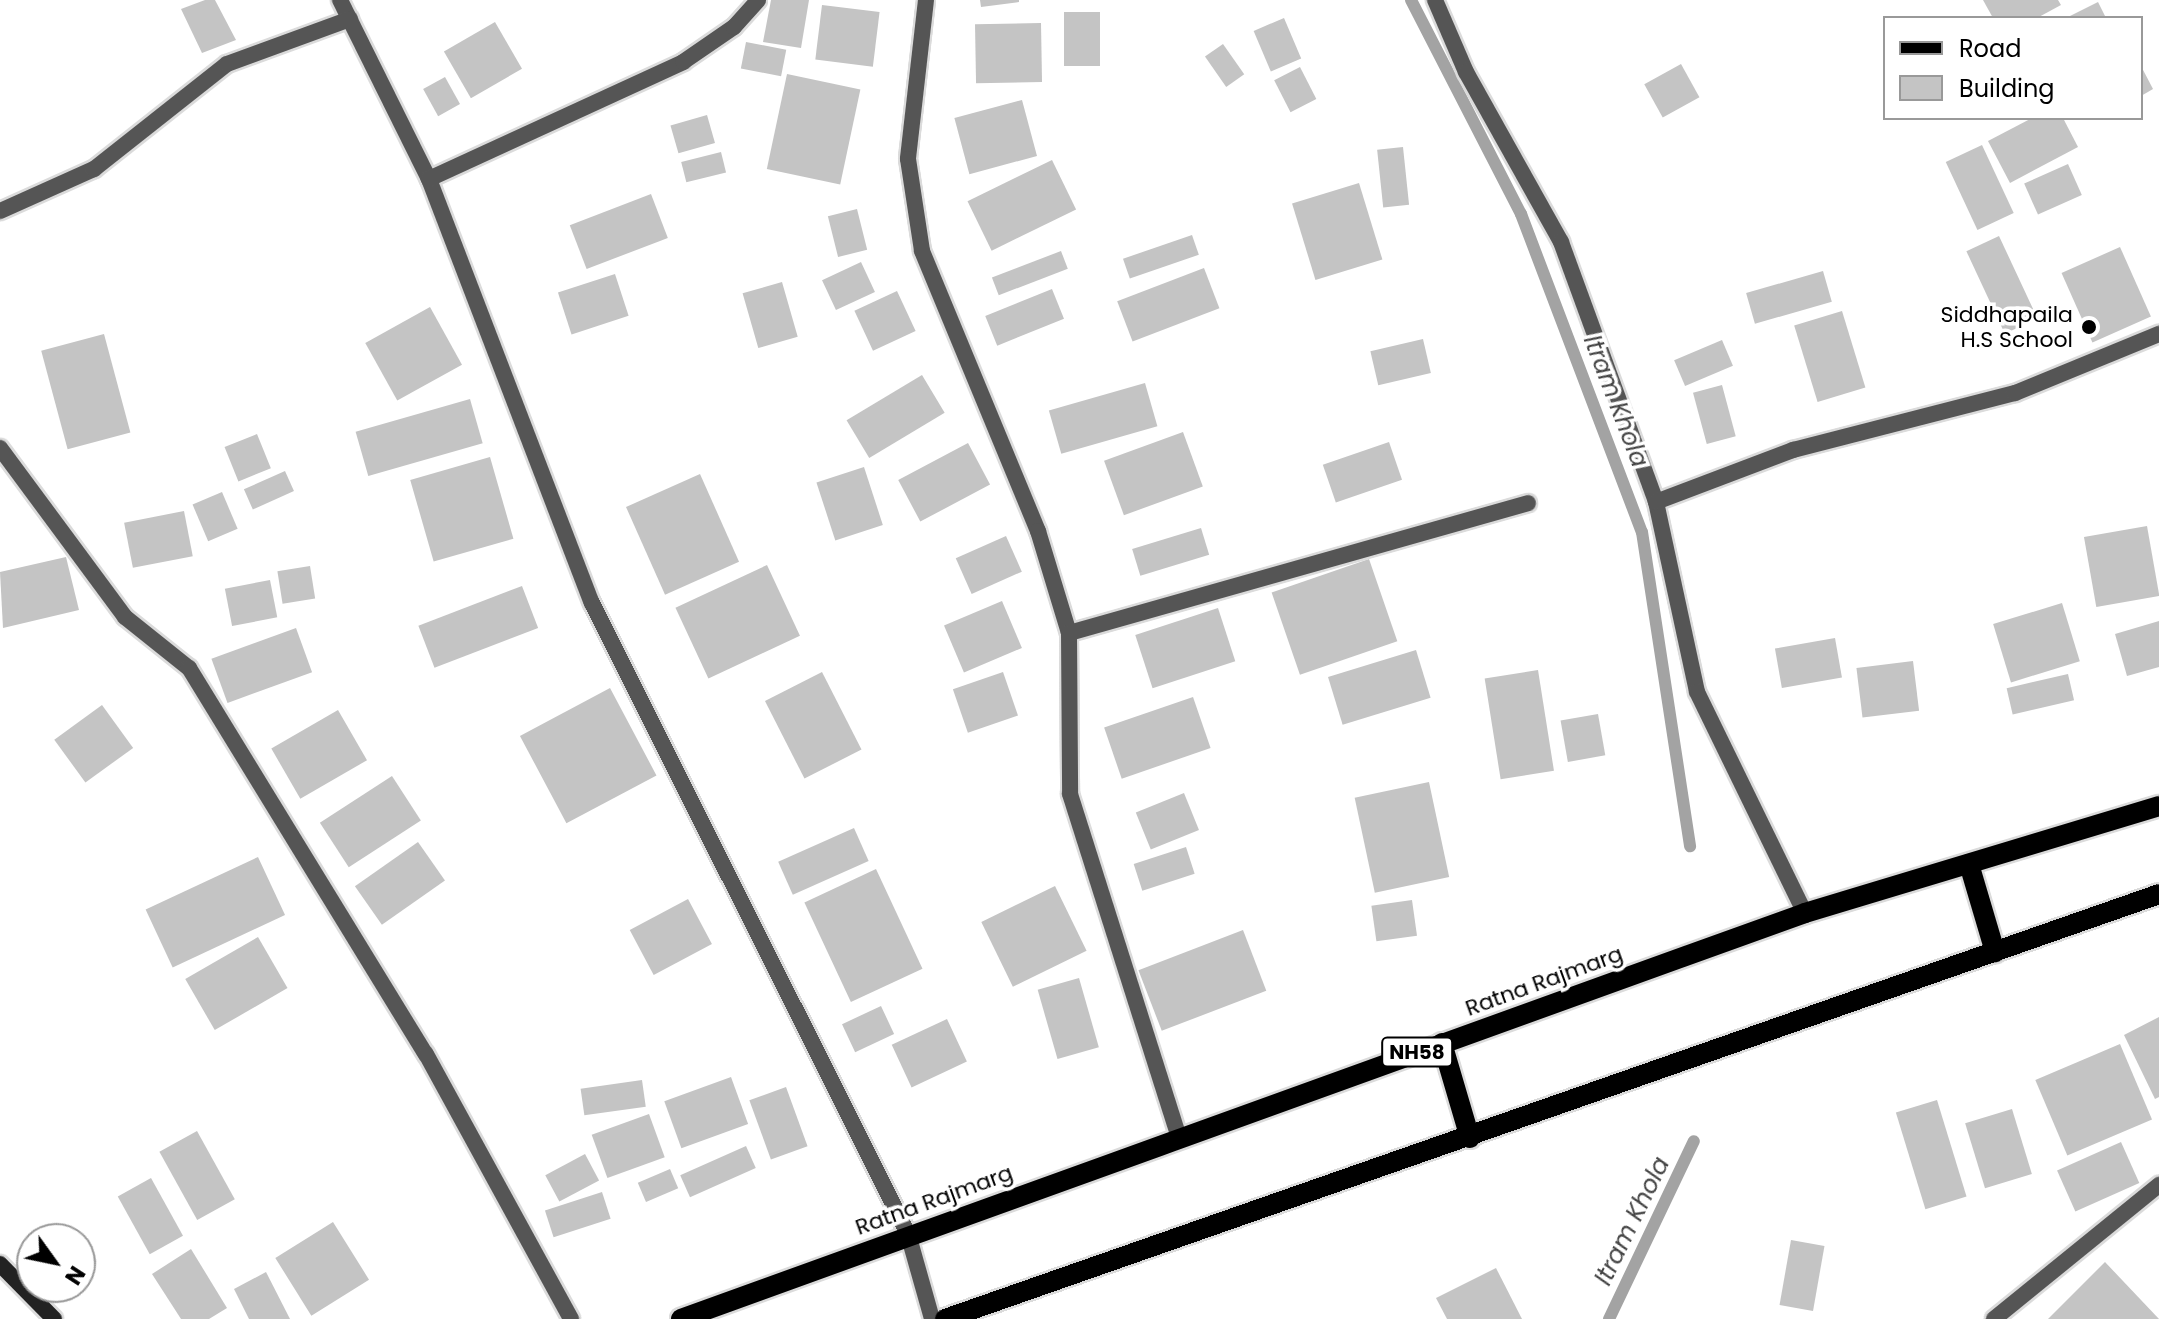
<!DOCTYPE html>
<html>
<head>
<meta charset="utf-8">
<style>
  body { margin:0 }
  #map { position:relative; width:2159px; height:1319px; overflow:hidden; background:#fff; font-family:Poppins,sans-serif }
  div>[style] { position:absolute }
  .stream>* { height:12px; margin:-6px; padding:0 6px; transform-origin:6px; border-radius:6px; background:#a3a3a3 }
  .building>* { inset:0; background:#c4c4c4; transform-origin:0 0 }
  .roads { filter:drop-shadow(2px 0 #dbdbdb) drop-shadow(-2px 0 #dbdbdb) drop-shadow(0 2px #dbdbdb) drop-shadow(0 -2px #dbdbdb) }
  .street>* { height:16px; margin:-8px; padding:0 8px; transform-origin:8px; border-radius:8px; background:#555 }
  .secondary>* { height:16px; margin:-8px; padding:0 8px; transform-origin:8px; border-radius:8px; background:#222 }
  .primary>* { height:20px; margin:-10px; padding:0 10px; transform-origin:10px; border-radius:10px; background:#000 }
  .dots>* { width:22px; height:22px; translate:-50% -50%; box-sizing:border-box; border:4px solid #fff; border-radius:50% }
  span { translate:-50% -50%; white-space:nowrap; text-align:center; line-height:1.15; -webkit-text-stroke:7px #fff; paint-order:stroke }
  .shield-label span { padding:2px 6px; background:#fff; border:2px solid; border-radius:6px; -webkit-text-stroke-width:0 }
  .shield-label { font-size:20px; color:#000; font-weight:700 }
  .poi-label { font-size:22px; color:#000 }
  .right { translate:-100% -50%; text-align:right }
  .street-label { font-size:22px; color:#000 }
  .water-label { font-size:24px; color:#444; font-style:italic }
  .legend { position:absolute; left:1883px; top:16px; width:260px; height:104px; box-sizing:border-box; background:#fff; border:2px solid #999; margin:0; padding:10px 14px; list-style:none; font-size:24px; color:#000 }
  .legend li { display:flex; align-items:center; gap:16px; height:40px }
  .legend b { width:40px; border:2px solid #999 }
  .north { position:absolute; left:16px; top:1223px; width:80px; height:80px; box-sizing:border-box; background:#fff; border:2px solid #999; border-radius:50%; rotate:123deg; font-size:22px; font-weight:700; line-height:32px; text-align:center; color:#000 }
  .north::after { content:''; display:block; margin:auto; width:28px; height:36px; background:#000; clip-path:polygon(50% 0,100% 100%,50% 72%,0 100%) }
</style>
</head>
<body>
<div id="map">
  <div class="stream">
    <div style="left:1411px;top:0;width:241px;rotate:62.8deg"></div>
    <div style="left:1521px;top:214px;width:340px;rotate:69.2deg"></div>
    <div style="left:1642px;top:532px;width:318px;rotate:81.3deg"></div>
    <div style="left:1609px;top:1319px;width:197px;rotate:-64.5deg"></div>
  </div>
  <div class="building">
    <div style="clip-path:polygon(205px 0,215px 0,236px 40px,202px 53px,181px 9px)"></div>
    <div style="clip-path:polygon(771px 0,809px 0,801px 48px,763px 42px)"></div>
    <div style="clip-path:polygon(980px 0,1019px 0,1019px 2px,981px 7px)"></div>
    <div style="clip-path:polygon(1983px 0,2058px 0,2061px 5px,2037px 18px,1993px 18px)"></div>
    <div style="clip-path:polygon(2098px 2px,2106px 18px,2066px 18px)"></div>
    <div style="left:822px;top:5px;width:58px;height:55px;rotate:7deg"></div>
    <div style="left:1064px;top:12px;width:36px;height:54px"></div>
    <div style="left:1284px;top:18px;width:44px;height:33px;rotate:67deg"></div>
    <div style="left:495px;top:22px;width:54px;height:59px;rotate:60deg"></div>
    <div style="left:1041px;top:23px;width:59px;height:66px;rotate:89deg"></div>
    <div style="left:746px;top:42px;width:41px;height:27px;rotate:11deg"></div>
    <div style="left:1223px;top:44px;width:37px;height:22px;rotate:55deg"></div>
    <div style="left:1681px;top:64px;width:38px;height:42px;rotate:61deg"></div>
    <div style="clip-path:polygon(2141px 66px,2153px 89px,2141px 96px)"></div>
    <div style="left:1300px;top:67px;width:36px;height:29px;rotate:63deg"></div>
    <div style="left:787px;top:74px;width:75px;height:97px;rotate:12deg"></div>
    <div style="left:445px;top:77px;width:31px;height:25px;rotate:61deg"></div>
    <div style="left:1022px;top:100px;width:58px;height:70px;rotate:75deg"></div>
    <div style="left:707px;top:115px;width:29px;height:38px;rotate:74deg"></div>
    <div style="clip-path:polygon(2032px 118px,2063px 118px,2078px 147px,2010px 183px,1988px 141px)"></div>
    <div style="left:1982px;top:145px;width:75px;height:40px;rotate:65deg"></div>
    <div style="left:1403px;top:147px;width:58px;height:26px;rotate:84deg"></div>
    <div style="left:721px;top:152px;width:21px;height:41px;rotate:76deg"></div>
    <div style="left:1052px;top:160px;width:55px;height:94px;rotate:64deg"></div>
    <div style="left:2068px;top:164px;width:34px;height:48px;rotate:66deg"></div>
    <div style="left:1359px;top:183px;width:80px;height:70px;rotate:73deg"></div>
    <div style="left:651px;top:194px;width:47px;height:87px;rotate:69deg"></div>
    <div style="left:857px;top:209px;width:42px;height:30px;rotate:76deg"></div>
    <div style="left:1192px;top:235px;width:21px;height:73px;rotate:71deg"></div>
    <div style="left:1999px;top:236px;width:91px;height:36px;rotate:65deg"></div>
    <div style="left:2120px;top:247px;width:76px;height:64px;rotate:66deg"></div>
    <div style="left:1061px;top:251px;width:19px;height:74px;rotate:69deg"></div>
    <div style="left:861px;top:262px;width:33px;height:43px;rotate:65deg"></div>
    <div style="left:1204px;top:268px;width:43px;height:93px;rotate:69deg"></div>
    <div style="left:1823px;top:271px;width:32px;height:80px;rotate:74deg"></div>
    <div style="left:615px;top:274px;width:44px;height:60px;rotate:72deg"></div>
    <div style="left:782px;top:282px;width:57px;height:41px;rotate:74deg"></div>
    <div style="left:1052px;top:289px;width:32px;height:72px;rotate:68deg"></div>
    <div style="left:897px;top:291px;width:44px;height:47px;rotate:65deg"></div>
    <div style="left:430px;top:307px;width:66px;height:74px;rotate:61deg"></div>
    <div style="left:1842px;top:311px;width:80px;height:50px;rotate:73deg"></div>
    <div style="left:104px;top:334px;width:102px;height:65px;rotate:75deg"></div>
    <div style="left:1423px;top:339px;width:35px;height:54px;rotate:77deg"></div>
    <div style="left:1722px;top:340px;width:28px;height:52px;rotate:67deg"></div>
    <div style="left:922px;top:375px;width:44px;height:88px;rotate:59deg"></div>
    <div style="left:1145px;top:383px;width:45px;height:100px;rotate:74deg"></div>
    <div style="left:1722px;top:385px;width:53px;height:30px;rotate:75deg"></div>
    <div style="left:470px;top:399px;width:46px;height:119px;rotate:74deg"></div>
    <div style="left:1183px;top:432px;width:58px;height:84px;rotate:70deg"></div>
    <div style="left:257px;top:434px;width:37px;height:35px;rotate:68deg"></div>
    <div style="left:1389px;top:442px;width:40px;height:70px;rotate:71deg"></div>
    <div style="left:968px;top:443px;width:47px;height:79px;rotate:62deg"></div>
    <div style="left:490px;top:457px;width:85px;height:83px;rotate:74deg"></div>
    <div style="left:864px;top:467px;width:61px;height:50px;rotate:72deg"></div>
    <div style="left:285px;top:471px;width:22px;height:45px;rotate:66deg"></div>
    <div style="left:700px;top:474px;width:96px;height:81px;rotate:66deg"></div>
    <div style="left:222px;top:492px;width:40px;height:32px;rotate:67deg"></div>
    <div style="left:184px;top:511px;width:46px;height:61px;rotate:79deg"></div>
    <div style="left:2147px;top:526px;width:71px;height:64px;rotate:80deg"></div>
    <div style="left:1201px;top:528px;width:28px;height:72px;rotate:73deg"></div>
    <div style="left:1006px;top:536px;width:39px;height:55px;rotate:66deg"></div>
    <div style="clip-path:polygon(66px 557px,79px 610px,3px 628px,0 572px)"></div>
    <div style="left:1369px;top:559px;width:87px;height:103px;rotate:71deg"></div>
    <div style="left:767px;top:565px;width:78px;height:101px;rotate:65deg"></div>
    <div style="left:310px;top:566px;width:33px;height:33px;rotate:81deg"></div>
    <div style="left:270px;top:580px;width:38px;height:46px;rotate:79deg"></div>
    <div style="left:522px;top:586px;width:45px;height:111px;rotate:69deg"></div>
    <div style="left:1002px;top:601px;width:51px;height:63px;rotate:67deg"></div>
    <div style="left:2062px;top:603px;width:61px;height:72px;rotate:73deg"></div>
    <div style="left:1218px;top:608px;width:56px;height:87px;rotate:72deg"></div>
    <div style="clip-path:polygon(2159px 621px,2159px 667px,2127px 676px,2115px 634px)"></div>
    <div style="left:296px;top:628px;width:47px;height:90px;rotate:70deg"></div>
    <div style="left:1835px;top:638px;width:40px;height:61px;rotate:80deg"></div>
    <div style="left:1416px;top:650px;width:50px;height:92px;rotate:73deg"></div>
    <div style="left:1913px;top:661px;width:50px;height:57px;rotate:83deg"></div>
    <div style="left:1538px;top:670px;width:102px;height:54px;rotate:81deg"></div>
    <div style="left:822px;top:672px;width:87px;height:64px;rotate:63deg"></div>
    <div style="left:1003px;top:672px;width:46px;height:53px;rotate:71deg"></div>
    <div style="left:2068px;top:674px;width:27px;height:63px;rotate:77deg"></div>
    <div style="left:610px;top:688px;width:99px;height:102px;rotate:62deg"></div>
    <div style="left:1193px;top:697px;width:54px;height:94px;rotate:71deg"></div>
    <div style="left:102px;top:705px;width:53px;height:59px;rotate:54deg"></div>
    <div style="left:338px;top:710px;width:58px;height:77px;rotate:60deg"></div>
    <div style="left:1598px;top:714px;width:42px;height:38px;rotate:80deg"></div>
    <div style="left:392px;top:776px;width:53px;height:86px;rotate:57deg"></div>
    <div style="left:1429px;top:782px;width:97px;height:76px;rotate:78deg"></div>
    <div style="left:1184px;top:793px;width:40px;height:52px;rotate:68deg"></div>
    <div style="left:854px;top:828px;width:36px;height:83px;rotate:66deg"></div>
    <div style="left:418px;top:842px;width:47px;height:77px;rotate:55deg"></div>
    <div style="left:1186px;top:847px;width:28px;height:55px;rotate:72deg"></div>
    <div style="left:258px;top:857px;width:64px;height:124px;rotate:65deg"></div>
    <div style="left:876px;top:869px;width:110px;height:79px;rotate:65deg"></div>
    <div style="left:1055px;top:886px;width:72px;height:82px;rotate:64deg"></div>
    <div style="left:688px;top:899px;width:51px;height:66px;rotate:62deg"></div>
    <div style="left:1412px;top:900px;width:36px;height:41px;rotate:82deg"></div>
    <div style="left:1243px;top:930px;width:65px;height:112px;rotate:69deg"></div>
    <div style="left:258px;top:937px;width:59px;height:84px;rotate:60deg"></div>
    <div style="left:1079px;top:978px;width:72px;height:43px;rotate:74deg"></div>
    <div style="left:881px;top:1006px;width:31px;height:43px;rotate:65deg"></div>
    <div style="clip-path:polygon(2159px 1017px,2159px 1097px,2155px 1099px,2124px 1035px)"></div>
    <div style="left:947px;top:1019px;width:47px;height:61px;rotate:65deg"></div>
    <div style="left:2120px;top:1044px;width:82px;height:92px;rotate:67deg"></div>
    <div style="left:731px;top:1077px;width:50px;height:71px;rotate:70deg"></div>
    <div style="left:642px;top:1080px;width:27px;height:62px;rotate:82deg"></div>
    <div style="left:786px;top:1087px;width:63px;height:39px;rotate:70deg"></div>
    <div style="left:1937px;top:1100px;width:101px;height:43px;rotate:73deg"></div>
    <div style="left:2012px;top:1109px;width:68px;height:49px;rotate:73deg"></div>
    <div style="left:649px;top:1114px;width:46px;height:61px;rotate:70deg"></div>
    <div style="left:197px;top:1131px;width:78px;height:43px;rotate:61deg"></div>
    <div style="left:2121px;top:1142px;width:45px;height:70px;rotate:66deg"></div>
    <div style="left:746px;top:1146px;width:24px;height:72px;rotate:66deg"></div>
    <div style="left:585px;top:1154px;width:30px;height:45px;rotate:62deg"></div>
    <div style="left:670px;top:1169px;width:21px;height:35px;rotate:67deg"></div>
    <div style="left:151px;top:1178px;width:66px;height:38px;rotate:61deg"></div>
    <div style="left:602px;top:1192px;width:28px;height:60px;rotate:72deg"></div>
    <div style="left:333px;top:1222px;width:68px;height:68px;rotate:58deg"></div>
    <div style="left:1791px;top:1240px;width:34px;height:66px;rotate:10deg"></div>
    <div style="clip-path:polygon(191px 1249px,227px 1308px,209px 1319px,181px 1319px,152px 1274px)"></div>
    <div style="clip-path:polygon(2105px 1262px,2159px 1319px,2048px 1319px)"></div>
    <div style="clip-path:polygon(1496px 1268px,1522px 1319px,1447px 1319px,1436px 1298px)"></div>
    <div style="clip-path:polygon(266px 1272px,290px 1319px,249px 1319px,234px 1289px)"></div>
  </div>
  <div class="roads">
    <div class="street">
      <div style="left:340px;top:0;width:200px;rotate:63.6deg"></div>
      <div style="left:429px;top:179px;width:454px;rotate:69deg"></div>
      <div style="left:592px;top:603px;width:706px;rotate:63.4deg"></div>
      <div style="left:908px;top:1234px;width:88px;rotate:74.2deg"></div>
      <div style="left:926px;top:0;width:160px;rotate:96.5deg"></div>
      <div style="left:908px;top:159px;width:93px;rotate:81.3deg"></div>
      <div style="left:922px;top:251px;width:303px;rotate:67.5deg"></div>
      <div style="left:1038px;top:531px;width:107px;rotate:73.1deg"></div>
      <div style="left:1069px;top:633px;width:161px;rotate:89.6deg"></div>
      <div style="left:1070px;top:794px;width:360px;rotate:72.4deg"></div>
      <div style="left:1435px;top:0;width:78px;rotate:66.7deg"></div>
      <div style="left:1466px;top:72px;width:195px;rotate:60.8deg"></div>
      <div style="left:1561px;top:242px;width:277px;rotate:69.9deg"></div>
      <div style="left:1656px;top:502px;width:194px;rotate:77.8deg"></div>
      <div style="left:1697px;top:692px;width:246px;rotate:64deg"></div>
      <div style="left:429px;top:179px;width:280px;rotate:-24.7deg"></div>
      <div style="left:683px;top:62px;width:62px;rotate:-34.5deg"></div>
      <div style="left:734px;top:27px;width:36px;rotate:-48deg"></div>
      <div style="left:0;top:211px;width:103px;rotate:-24.1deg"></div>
      <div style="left:94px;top:169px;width:169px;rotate:-38.3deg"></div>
      <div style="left:227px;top:64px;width:131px;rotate:-20.1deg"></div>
      <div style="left:0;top:448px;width:210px;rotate:53.5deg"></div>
      <div style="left:125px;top:617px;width:82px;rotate:38.6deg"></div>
      <div style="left:189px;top:668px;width:453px;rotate:58.5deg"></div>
      <div style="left:426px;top:1054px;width:302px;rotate:61.3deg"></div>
      <div style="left:1656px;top:502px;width:147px;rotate:-20.8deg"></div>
      <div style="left:1793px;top:450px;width:229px;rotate:-14.4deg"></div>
      <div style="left:2015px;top:393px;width:156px;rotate:-22.3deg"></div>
      <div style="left:1069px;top:633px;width:477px;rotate:-15.8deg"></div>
      <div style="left:1994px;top:1319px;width:213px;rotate:-39.1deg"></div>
    </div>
    <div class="secondary">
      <div style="left:0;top:1264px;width:77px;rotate:45.5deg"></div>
    </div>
    <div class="primary">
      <div style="left:1969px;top:864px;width:92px;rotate:73.5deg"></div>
      <div style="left:1442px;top:1043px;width:99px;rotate:73.6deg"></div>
      <div style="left:681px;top:1319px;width:1195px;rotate:-19.86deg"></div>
      <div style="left:1805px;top:913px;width:370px;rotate:-16.8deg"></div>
      <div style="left:945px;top:1319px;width:1286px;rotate:-19.29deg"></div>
    </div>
  </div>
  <div class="dots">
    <div style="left:2089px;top:327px;background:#000"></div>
  </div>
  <div class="shield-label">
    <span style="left:1417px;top:1052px">NH58</span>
  </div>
  <div class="poi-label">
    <span class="right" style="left:2073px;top:327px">Siddhapaila<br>H.S School</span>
  </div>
  <div class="street-label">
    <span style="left:1544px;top:981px;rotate:-20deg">Ratna Rajmarg</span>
    <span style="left:934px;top:1200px;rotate:-20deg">Ratna Rajmarg</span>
  </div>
  <div class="water-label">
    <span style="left:1616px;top:401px;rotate:69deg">Itram Khola</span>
    <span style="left:1632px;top:1221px;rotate:-64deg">Itram Khola</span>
  </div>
  <ul class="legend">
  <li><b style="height:10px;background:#000"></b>Road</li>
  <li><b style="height:22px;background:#c4c4c4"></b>Building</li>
  </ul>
  <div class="north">N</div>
</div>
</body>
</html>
